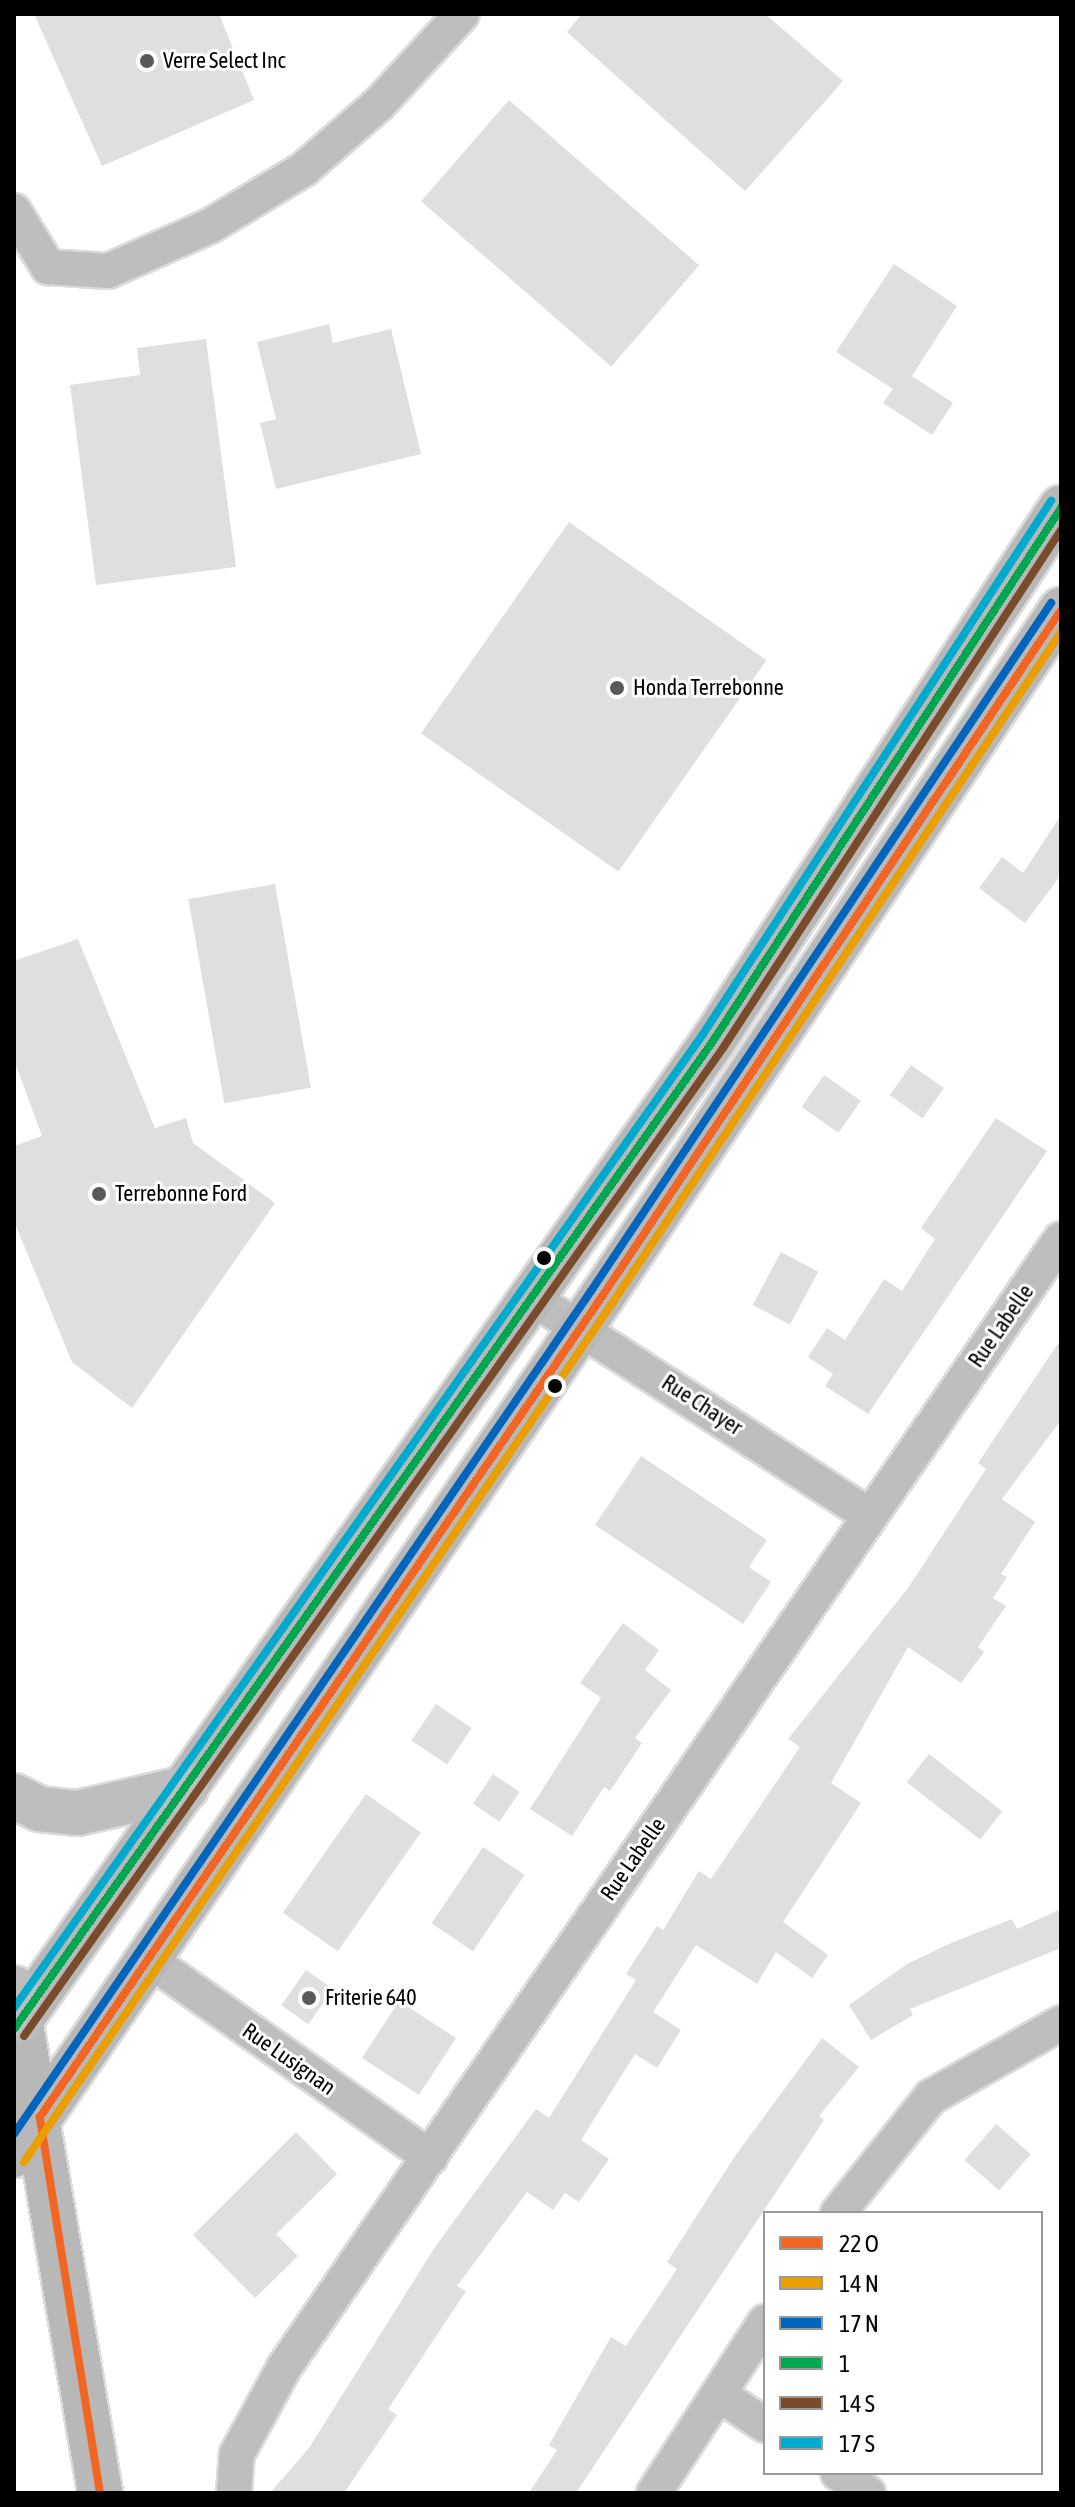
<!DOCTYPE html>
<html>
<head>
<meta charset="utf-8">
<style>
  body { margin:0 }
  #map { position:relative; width:1075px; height:2507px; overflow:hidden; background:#fff; font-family:"Asap Condensed",sans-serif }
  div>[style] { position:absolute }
  .building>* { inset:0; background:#dfdfdf; transform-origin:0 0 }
  .roads { filter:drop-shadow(2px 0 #dbdbdb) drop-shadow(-2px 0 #dbdbdb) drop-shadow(0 2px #dbdbdb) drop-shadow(0 -2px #dbdbdb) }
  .minor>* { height:34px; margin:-17px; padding:0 17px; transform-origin:17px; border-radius:17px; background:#bebebe }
  .secondary>* { height:44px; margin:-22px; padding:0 22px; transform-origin:22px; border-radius:22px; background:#b8b8b8 }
  .motorway>* { height:44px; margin:-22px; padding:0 22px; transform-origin:22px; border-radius:22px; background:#bebebe }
  .bus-1>* { height:8px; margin:-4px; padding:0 4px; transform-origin:4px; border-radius:4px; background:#f26522 }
  .bus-2>* { height:8px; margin:-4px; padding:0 4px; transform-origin:4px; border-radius:4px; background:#eb9e00 }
  .bus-3>* { height:8px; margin:-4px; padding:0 4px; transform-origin:4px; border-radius:4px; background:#0065bd }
  .bus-4>* { height:8px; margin:-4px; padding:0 4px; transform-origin:4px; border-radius:4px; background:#00a651 }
  .bus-5>* { height:8px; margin:-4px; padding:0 4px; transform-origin:4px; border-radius:4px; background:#7a4b2a }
  .bus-6>* { height:8px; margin:-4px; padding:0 4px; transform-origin:4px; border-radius:4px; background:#00a9ce }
  .dots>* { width:22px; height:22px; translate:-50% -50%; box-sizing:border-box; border:4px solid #fff; border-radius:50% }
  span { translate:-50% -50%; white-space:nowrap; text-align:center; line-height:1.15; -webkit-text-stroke:6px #fff; paint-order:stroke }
  .poi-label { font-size:22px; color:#000 }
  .left { translate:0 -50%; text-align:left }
  .street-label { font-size:22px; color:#000 }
  .frame { position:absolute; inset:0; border:16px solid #000; pointer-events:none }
  .legend { position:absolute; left:763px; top:2211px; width:280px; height:264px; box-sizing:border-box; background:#fff; border:2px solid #999; margin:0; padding:10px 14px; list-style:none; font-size:24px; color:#000 }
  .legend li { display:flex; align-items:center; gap:16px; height:40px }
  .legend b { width:40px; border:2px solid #999 }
</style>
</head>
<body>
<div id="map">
  <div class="building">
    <div style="clip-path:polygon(34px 14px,219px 14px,254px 100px,102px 166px)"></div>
    <div style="clip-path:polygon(582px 14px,765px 14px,843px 81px,745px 191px,567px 32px)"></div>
    <div style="left:509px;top:100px;width:252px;height:134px;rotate:41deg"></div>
    <div style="clip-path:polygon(894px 264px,957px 306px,912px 376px,953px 403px,932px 435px,883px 403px,893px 389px,836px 352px)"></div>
    <div style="clip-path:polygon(329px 324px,333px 343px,391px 329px,421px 454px,276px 489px,260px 423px,276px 419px,257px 342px)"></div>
    <div style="clip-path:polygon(206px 339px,236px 567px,96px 585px,70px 385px,140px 375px,137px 348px)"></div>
    <div style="left:569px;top:522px;width:241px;height:258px;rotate:35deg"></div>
    <div style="clip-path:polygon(1061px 815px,1061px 875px,1025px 923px,979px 888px,1002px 857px,1023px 873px)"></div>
    <div style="left:275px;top:884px;width:207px;height:88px;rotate:80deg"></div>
    <div style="clip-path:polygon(78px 939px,155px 1128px,186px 1118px,193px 1143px,275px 1203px,132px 1408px,72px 1362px,14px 1221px,14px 1146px,42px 1136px,14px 1060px,14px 961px)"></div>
    <div style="left:911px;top:1065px;width:40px;height:37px;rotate:35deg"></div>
    <div style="left:824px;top:1075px;width:45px;height:39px;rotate:35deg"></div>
    <div style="clip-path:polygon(996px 1118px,1047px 1151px,868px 1414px,825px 1386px,833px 1374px,808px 1357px,827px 1328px,845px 1340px,884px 1279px,902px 1291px,935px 1239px,921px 1228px)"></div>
    <div style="left:781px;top:1252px;width:42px;height:60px;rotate:28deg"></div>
    <div style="clip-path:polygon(1061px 1339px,1061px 1420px,1002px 1499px,1035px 1522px,1001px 1574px,1007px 1577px,993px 1598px,1006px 1606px,978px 1647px,984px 1652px,961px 1683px,908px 1647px,831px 1783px,861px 1803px,783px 1922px,828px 1955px,812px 1978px,776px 1952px,757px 1984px,696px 1945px,653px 2012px,681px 2030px,657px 2068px,635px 2054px,581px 2140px,609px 2159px,579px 2202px,565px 2193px,553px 2210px,527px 2192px,457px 2286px,466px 2291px,388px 2409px,397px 2415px,344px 2493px,270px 2493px,309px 2448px,435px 2247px,536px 2109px,549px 2118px,636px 1980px,626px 1974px,657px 1926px,663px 1930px,699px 1871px,711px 1879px,800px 1747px,788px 1739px,908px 1588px,986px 1469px,978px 1463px)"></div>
    <div style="clip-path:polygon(641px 1456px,767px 1540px,749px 1567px,771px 1582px,743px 1624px,595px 1525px)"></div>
    <div style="clip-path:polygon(623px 1623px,659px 1650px,645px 1670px,671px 1690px,635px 1738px,642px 1743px,610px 1791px,604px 1787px,572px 1836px,530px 1809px,601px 1698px,580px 1683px)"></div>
    <div style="left:436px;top:1704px;width:43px;height:44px;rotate:34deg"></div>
    <div style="left:929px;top:1754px;width:93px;height:36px;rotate:38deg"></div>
    <div style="left:493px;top:1774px;width:32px;height:36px;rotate:34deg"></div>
    <div style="left:366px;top:1794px;width:67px;height:145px;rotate:35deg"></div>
    <div style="left:483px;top:1847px;width:50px;height:92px;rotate:34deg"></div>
    <div style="clip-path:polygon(1061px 1909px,1061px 1948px,910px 2009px,913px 2015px,871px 2040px,849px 2005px,907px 1964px,951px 1943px,1012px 1919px,1017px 1929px)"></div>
    <div style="left:306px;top:1970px;width:33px;height:43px;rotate:35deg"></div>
    <div style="left:399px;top:2001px;width:68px;height:68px;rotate:33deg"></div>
    <div style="clip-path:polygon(822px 2038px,859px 2067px,819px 2116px,824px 2120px,576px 2493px,529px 2493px,557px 2450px,549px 2445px,611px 2337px,626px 2346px,677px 2269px,667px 2262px,735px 2156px)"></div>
    <div style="left:996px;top:2124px;width:46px;height:48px;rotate:41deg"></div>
    <div style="clip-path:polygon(296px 2132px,337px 2174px,276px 2234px,298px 2256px,255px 2298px,193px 2235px)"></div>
  </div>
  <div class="roads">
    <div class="minor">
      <div style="left:14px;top:211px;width:66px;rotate:58.7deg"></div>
      <div style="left:48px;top:267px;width:60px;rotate:3.8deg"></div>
      <div style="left:108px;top:271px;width:111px;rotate:-23.8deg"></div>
      <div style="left:210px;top:226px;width:110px;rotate:-31.2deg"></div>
      <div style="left:304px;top:169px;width:99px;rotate:-40.9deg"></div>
      <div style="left:379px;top:104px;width:122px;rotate:-47.3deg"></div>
      <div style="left:532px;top:1298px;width:402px;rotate:32.8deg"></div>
      <div style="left:148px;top:1959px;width:345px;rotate:35.1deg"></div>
      <div style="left:838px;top:2213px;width:149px;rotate:-51.3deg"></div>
      <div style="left:931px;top:2097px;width:150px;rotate:-29.6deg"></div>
      <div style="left:720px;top:2395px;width:54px;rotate:33.7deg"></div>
      <div style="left:838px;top:2473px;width:36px;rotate:34deg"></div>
      <div style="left:234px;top:2493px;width:39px;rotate:-86deg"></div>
      <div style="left:237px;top:2454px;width:100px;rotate:-61.4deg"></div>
      <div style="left:285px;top:2366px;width:1368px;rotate:-55.45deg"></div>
      <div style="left:654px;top:2493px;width:204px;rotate:-57deg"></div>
    </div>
    <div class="secondary">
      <div style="left:20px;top:2019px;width:481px;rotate:80.4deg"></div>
      <div style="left:14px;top:2029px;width:1210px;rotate:-54.72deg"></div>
      <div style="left:713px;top:1041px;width:637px;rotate:-56.86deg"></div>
      <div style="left:14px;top:2155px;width:1039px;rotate:-55.59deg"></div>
      <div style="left:601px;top:1298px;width:828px;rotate:-56.23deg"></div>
    </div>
    <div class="motorway">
      <div style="left:14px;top:1796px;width:28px;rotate:27deg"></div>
      <div style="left:39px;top:1809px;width:39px;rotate:6deg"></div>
      <div style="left:78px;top:1813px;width:111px;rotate:-13deg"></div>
      <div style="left:14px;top:1988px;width:32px;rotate:79deg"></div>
    </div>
  </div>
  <div class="bus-1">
    <div style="left:100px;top:2493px;width:381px;rotate:-99.1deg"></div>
    <div style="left:40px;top:2117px;width:993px;rotate:-55.59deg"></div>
    <div style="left:601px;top:1298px;width:828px;rotate:-56.23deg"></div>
  </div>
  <div class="bus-2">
    <div style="left:24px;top:2162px;width:1039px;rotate:-55.59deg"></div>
    <div style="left:611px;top:1305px;width:810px;rotate:-56.23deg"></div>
  </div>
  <div class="bus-3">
    <div style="left:14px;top:2134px;width:1022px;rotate:-55.61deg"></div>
    <div style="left:591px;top:1291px;width:828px;rotate:-56.23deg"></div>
  </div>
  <div class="bus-4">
    <div style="left:14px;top:2029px;width:1210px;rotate:-54.72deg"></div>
    <div style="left:713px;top:1041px;width:637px;rotate:-56.86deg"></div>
  </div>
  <div class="bus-5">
    <div style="left:24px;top:2036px;width:1210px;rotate:-54.72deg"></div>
    <div style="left:723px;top:1048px;width:619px;rotate:-56.88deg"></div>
  </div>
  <div class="bus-6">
    <div style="left:14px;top:2008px;width:1193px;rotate:-54.72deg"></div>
    <div style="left:703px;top:1034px;width:637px;rotate:-56.86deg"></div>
  </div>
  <div class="dots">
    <div style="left:147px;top:61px;background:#595959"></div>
    <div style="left:617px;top:688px;background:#595959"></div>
    <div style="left:99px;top:1194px;background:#595959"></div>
    <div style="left:544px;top:1258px;background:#000"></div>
    <div style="left:555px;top:1386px;background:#000"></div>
    <div style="left:309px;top:1998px;background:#595959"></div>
  </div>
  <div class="poi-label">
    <span class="left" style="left:163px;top:61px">Verre Select Inc</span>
    <span class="left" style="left:633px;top:688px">Honda Terrebonne</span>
    <span class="left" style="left:115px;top:1194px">Terrebonne Ford</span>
    <span class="left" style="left:325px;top:1998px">Friterie 640</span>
  </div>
  <div class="street-label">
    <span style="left:1001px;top:1326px;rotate:-55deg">Rue Labelle</span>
    <span style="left:702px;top:1405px;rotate:33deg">Rue Chayer</span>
    <span style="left:633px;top:1859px;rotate:-55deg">Rue Labelle</span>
    <span style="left:289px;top:2059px;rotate:35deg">Rue Lusignan</span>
  </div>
  <div class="frame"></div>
  <ul class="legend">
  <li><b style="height:10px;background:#f26522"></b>22 O</li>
  <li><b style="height:10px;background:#eb9e00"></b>14 N</li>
  <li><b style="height:10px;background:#0065bd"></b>17 N</li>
  <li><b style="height:10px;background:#00a651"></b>1</li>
  <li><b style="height:10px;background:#7a4b2a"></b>14 S</li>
  <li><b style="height:10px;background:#00a9ce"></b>17 S</li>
  </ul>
</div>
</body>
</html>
